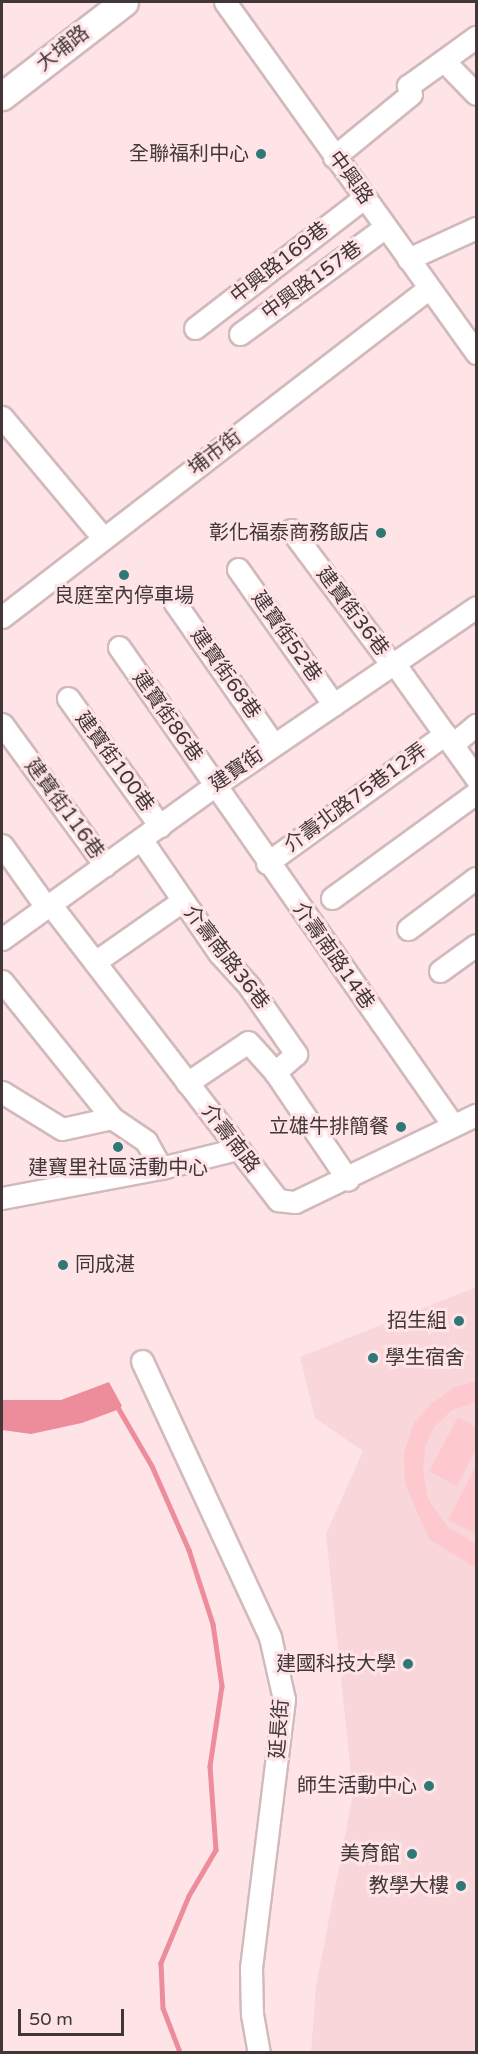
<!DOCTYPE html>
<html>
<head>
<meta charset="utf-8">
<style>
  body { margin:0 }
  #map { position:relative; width:478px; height:2054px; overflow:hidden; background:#ffe4e7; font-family:"Varela Round","Noto Sans TC",sans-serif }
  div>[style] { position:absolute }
  .built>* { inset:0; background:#f9d6da }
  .green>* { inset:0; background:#fdc9cf }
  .water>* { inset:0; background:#ed8d9b }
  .stream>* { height:4.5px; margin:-2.25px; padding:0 2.25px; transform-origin:2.25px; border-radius:2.25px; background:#ed8d9b }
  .roads { filter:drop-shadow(2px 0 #d2b9bb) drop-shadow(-2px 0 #d2b9bb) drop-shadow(0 2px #d2b9bb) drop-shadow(0 -2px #d2b9bb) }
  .minor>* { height:21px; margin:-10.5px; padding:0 10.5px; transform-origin:10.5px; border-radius:10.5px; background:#fff }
  .major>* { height:27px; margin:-13.5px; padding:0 13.5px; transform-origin:13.5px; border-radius:13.5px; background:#fff }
  .dots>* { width:16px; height:16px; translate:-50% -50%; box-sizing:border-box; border:3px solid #ffe4e7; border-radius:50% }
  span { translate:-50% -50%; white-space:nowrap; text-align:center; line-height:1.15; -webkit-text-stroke:6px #ffe4e7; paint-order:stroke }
  .street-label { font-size:20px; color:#413738 }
  .poi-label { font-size:20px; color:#413738 }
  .right { translate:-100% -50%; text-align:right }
  .left { translate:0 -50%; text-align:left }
  .frame { position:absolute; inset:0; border:3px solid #413738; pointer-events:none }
  .scale { position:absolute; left:18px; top:2009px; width:106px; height:27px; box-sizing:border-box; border:3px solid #413738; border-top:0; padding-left:8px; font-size:18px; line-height:21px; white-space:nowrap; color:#413738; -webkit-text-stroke:4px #ffe4e7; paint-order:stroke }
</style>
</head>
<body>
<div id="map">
  <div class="built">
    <div style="clip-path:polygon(476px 1287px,476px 2052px,311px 2052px,316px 1986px,353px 1794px,326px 1534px,363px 1451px,315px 1418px,300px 1357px)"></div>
  </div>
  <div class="green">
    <div style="clip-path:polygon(476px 1381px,476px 1402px,452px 1410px,434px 1427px,425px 1447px,423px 1471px,428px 1499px,447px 1526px,476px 1544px,476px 1568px,429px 1539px,405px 1484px,404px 1453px,414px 1423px,431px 1404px,453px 1388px)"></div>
    <div style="clip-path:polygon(458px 1417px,476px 1427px,476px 1450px,457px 1486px,429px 1471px)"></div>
    <div style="clip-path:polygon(476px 1466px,476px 1534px,448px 1520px)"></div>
  </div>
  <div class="water">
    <div style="clip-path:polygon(109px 1382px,122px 1406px,117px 1410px,82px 1423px,31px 1434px,2px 1430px,2px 1400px,61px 1400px)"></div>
  </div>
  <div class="stream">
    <div style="left:116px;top:1404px;width:72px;rotate:59.9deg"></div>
    <div style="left:152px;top:1466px;width:92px;rotate:66.2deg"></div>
    <div style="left:189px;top:1550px;width:78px;rotate:72deg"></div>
    <div style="left:213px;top:1624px;width:63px;rotate:81.7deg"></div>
    <div style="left:222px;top:1686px;width:81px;rotate:98.5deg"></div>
    <div style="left:210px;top:1766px;width:84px;rotate:85.9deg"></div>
    <div style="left:216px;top:1850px;width:53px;rotate:120.4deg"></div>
    <div style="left:189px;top:1896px;width:73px;rotate:112.7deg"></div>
    <div style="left:161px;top:1963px;width:45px;rotate:87.5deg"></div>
    <div style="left:163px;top:2008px;width:47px;rotate:68.9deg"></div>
  </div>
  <div class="roads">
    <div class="minor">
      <div style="left:225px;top:2px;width:432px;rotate:54.4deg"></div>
      <div style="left:444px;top:61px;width:46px;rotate:45.9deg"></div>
      <div style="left:334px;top:157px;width:99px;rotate:-39.3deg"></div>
      <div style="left:411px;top:94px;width:9px;rotate:-111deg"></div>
      <div style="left:408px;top:86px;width:84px;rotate:-35.8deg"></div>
      <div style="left:408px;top:259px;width:75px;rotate:-24.5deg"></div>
      <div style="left:195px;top:328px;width:213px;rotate:-37.6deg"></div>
      <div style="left:240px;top:334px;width:180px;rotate:-36.4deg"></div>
      <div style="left:2px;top:417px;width:158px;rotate:50.1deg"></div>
      <div style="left:291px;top:530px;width:169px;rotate:53.2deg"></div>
      <div style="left:238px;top:569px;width:166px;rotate:54.8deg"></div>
      <div style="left:175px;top:603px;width:173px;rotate:55.1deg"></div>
      <div style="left:2px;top:617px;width:539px;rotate:-37.61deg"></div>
      <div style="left:119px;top:647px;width:583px;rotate:55.06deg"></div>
      <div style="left:394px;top:663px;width:141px;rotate:54.5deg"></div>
      <div style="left:68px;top:698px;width:158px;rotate:54.3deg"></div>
      <div style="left:2px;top:724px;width:175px;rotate:53.9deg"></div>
      <div style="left:453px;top:744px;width:30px;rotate:-40deg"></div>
      <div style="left:141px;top:839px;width:138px;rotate:55.6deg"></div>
      <div style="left:219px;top:953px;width:45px;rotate:47.7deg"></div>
      <div style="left:249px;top:986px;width:83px;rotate:55.3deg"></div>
      <div style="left:296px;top:1054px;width:28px;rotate:139deg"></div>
      <div style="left:2px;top:845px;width:76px;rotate:54.6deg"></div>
      <div style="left:267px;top:863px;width:220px;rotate:-35.9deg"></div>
      <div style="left:332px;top:898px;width:178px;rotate:-36.1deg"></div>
      <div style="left:50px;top:904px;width:374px;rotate:52.4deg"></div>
      <div style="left:278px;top:1200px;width:17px;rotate:7deg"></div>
      <div style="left:295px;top:1202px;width:201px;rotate:-25.7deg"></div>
      <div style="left:408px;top:929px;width:85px;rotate:-36.9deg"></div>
      <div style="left:2px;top:939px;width:261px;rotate:-35.8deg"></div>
      <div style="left:214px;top:786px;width:317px;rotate:-34.3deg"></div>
      <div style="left:95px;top:962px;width:106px;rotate:-35deg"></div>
      <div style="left:440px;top:971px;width:44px;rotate:-35.8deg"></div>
      <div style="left:2px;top:981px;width:176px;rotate:51.2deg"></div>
      <div style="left:112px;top:1118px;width:41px;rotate:34.1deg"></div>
      <div style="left:146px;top:1141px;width:31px;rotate:61deg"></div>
      <div style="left:187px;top:1083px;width:73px;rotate:-33.9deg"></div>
      <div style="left:248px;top:1042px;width:40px;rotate:48deg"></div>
      <div style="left:275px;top:1072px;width:130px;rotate:55.9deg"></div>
      <div style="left:2px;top:1092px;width:70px;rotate:31.7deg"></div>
      <div style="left:62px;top:1129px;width:51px;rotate:-12.4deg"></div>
      <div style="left:2px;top:1198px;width:162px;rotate:-10.7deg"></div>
      <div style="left:161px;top:1168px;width:78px;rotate:-14deg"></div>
      <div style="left:142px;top:1361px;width:304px;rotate:65.1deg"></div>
      <div style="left:270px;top:1637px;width:64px;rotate:77.3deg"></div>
      <div style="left:284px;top:1699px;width:271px;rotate:97deg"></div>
      <div style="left:251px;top:1968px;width:46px;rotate:88.8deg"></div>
      <div style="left:252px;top:2014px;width:39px;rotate:80deg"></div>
    </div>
    <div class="major">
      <div style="left:2px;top:96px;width:154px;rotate:-37.6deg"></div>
    </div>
  </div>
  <div class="dots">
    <div style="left:261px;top:154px;background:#307875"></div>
    <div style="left:381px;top:533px;background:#307875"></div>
    <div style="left:124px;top:575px;background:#307875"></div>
    <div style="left:401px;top:1127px;background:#307875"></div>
    <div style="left:118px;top:1147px;background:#307875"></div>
    <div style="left:63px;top:1265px;background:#307875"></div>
    <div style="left:459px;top:1321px;background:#307875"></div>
    <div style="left:373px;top:1358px;background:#307875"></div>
    <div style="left:408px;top:1664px;background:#307875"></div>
    <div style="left:429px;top:1786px;background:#307875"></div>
    <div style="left:412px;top:1854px;background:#307875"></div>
    <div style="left:461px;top:1886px;background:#307875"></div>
  </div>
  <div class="street-label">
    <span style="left:63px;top:49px;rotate:-38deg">大埔路</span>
    <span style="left:350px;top:178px;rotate:54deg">中興路</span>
    <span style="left:280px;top:263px;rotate:-38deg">中興路169巷</span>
    <span style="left:312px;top:281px;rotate:-36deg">中興路157巷</span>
    <span style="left:215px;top:453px;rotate:-37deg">埔市街</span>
    <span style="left:352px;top:612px;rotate:53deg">建寶街36巷</span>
    <span style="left:286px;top:637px;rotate:55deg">建寶街52巷</span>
    <span style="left:225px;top:674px;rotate:55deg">建寶街68巷</span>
    <span style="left:167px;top:717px;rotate:55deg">建寶街86巷</span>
    <span style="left:114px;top:762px;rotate:54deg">建寶街100巷</span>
    <span style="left:237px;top:770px;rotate:-35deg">建寶街</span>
    <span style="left:356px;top:798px;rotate:-36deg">介壽北路75巷12弄</span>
    <span style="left:64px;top:809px;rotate:54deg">建寶街116巷</span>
    <span style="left:333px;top:956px;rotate:55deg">介壽南路14巷</span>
    <span style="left:226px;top:958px;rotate:52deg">介壽南路36巷</span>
    <span style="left:230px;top:1139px;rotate:52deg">介壽南路</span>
    <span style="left:280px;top:1729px;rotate:-86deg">延長街</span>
  </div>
  <div class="poi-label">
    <span class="right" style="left:249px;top:154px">全聯福利中心</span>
    <span class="right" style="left:369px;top:533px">彰化福泰商務飯店</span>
    <span style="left:124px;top:596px">良庭室內停車場</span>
    <span class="right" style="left:389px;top:1127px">立雄牛排簡餐</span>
    <span style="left:118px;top:1168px">建寶里社區活動中心</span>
    <span class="left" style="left:75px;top:1265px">同成湛</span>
    <span class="right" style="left:447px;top:1321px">招生組</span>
    <span class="left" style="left:385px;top:1358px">學生宿舍</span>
    <span class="right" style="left:396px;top:1664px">建國科技大學</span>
    <span class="right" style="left:417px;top:1786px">師生活動中心</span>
    <span class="right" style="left:400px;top:1854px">美育館</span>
    <span class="right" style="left:449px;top:1886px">教學大樓</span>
  </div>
  <div class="frame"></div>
  <div class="scale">50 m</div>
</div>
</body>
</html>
